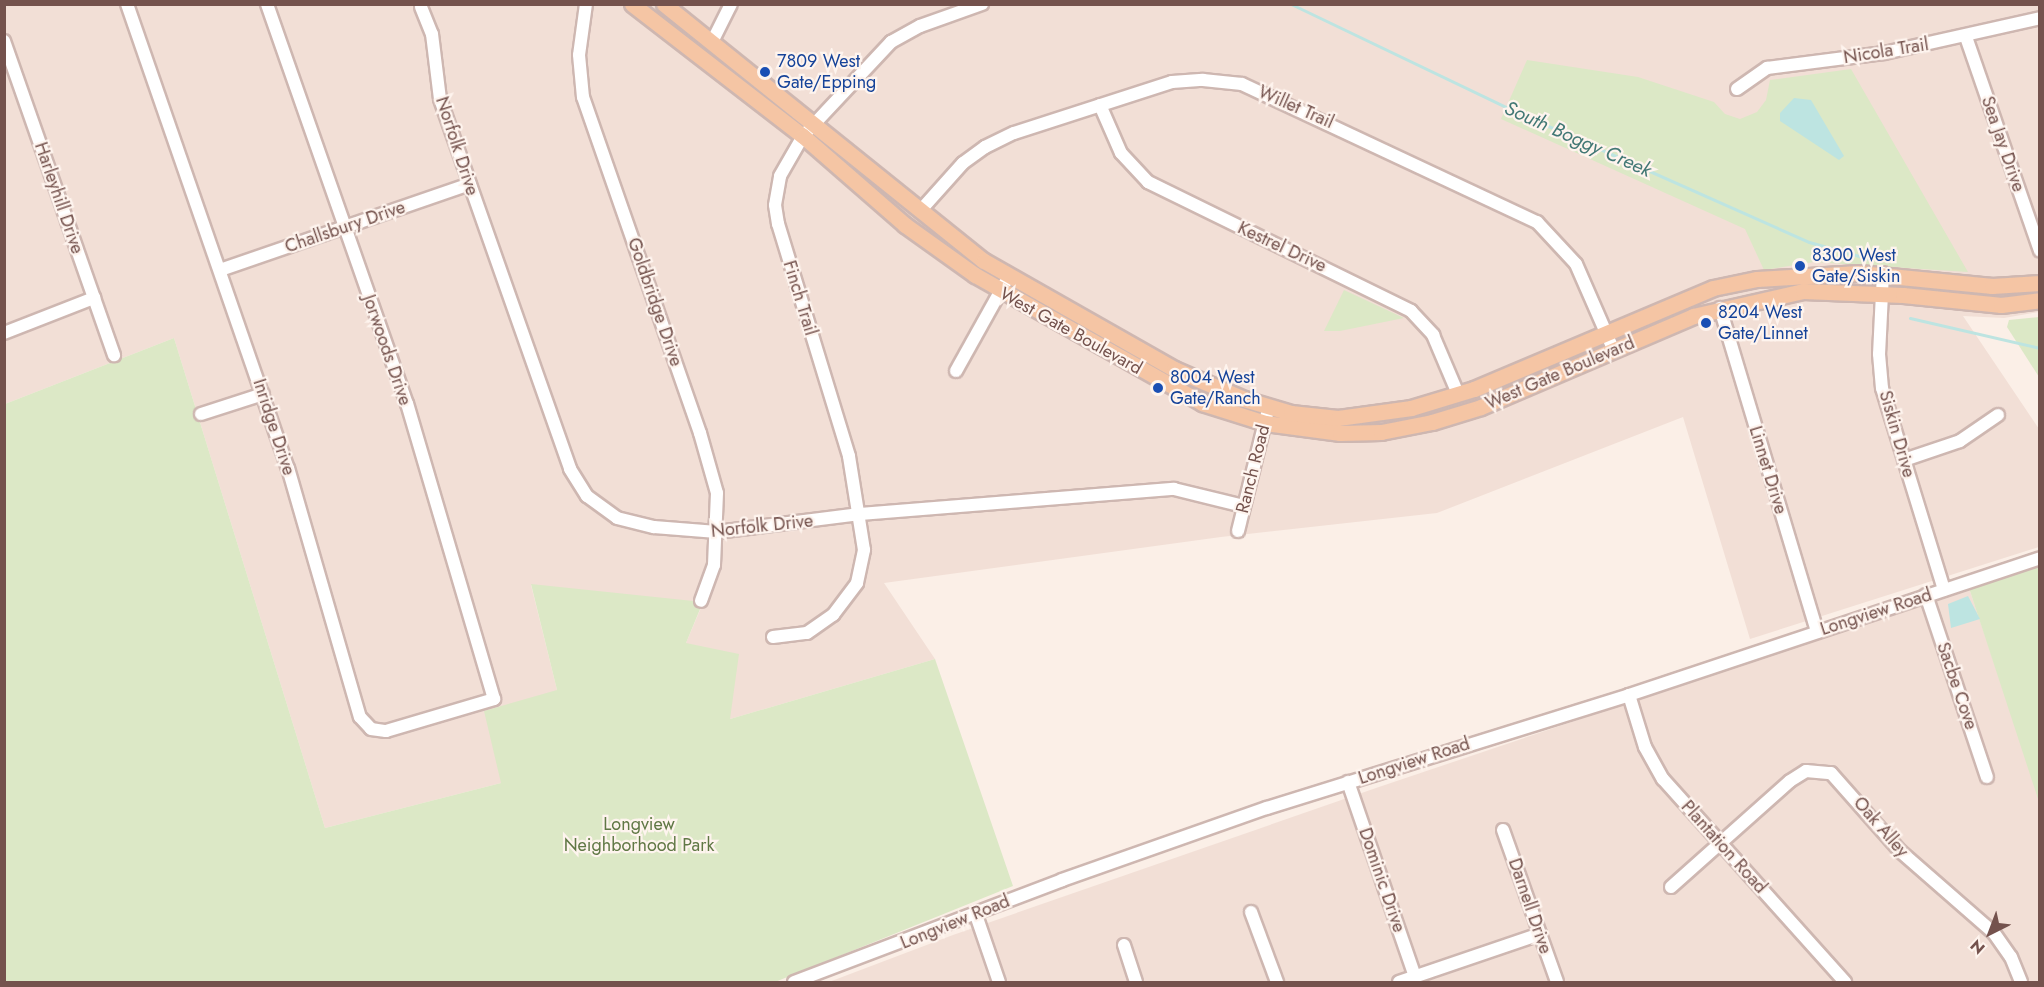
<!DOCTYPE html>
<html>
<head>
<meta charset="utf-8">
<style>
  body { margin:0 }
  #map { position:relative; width:2044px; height:987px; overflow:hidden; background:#fbefe7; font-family:Jost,sans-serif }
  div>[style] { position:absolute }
  .residential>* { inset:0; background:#f2dfd6 }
  .green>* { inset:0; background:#dce8c6 }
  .water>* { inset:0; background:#bde4e1 }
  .stream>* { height:3px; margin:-1.5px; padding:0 1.5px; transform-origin:1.5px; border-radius:1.5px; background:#bde4e1 }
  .roads { filter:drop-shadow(2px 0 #ceb7b1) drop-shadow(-2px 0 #ceb7b1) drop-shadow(0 2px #ceb7b1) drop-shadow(0 -2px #ceb7b1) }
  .minor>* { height:12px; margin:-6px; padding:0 6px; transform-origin:6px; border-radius:6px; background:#fff }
  .major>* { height:15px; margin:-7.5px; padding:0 7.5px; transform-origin:7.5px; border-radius:7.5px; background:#f5c5a4 }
  .dots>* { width:16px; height:16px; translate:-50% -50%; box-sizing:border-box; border:3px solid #fef4ee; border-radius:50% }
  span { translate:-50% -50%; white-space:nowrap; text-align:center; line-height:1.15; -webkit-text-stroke:4.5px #fef4ee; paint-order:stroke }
  .street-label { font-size:18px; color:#74524d }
  .transit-label { font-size:18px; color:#164399 }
  .left { translate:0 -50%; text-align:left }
  .park-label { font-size:18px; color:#607845 }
  .water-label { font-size:20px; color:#427875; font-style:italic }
  .frame { position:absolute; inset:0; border:6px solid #74524d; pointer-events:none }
  .north { position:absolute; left:1960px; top:903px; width:60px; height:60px; -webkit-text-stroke:4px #fef4ee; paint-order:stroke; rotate:222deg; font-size:16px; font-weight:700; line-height:24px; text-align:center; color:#74524d }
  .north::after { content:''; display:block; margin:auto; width:21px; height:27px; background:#74524d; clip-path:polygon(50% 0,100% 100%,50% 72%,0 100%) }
</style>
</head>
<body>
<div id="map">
  <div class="residential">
    <div style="clip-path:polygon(5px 5px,2039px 5px,2039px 312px,2004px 318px,1963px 316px,2039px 429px,2039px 547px,1750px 639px,1683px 417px,1437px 513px,1221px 537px,884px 583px,935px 659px,730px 719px,686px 643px,703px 603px,531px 585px,557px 690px,501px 783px,325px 828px,174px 338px,5px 404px)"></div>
    <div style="clip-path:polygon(1969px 588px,2039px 797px,2039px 982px,829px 982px,953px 935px,1376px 788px)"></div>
  </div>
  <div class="green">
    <div style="clip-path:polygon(1527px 60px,1638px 77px,1714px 102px,1725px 114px,1740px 119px,1757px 112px,1766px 100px,1770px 80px,1851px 69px,1968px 272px,1814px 262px,1764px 270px,1745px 229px,1501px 119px)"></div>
    <div style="clip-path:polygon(1344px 290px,1404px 318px,1340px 331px,1324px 331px)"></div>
    <div style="clip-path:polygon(2039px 317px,2040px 317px,2039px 377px,2007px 327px,2009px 320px)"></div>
    <div style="clip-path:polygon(174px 338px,325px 828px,501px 783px,484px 711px,557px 690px,531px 584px,703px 602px,686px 643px,739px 654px,730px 719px,935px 659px,1013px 886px,775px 982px,5px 982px,5px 404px)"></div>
    <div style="clip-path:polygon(2039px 563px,2039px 802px,1969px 588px)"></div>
  </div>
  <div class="water">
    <div style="clip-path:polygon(1794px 98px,1811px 100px,1844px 156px,1839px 160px,1780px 121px,1780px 113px)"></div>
    <div style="clip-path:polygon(1968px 596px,1980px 619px,1951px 628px,1948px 604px)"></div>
  </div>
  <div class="stream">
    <div style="left:1291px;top:4px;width:253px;rotate:25.6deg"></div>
    <div style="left:1519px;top:113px;width:317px;rotate:24deg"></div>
    <div style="left:1809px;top:242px;width:63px;rotate:15.6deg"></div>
    <div style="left:1910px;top:318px;width:133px;rotate:13deg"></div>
  </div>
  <div class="roads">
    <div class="minor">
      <div style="left:127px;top:4px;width:491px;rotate:70.9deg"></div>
      <div style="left:288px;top:468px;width:259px;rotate:73.9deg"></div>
      <div style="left:360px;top:717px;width:16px;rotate:47deg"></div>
      <div style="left:371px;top:729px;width:15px;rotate:8deg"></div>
      <div style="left:386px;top:731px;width:113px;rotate:-16.5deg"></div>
      <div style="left:494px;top:699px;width:308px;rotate:-106.4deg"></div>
      <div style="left:407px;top:404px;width:424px;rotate:-109.3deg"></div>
      <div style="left:586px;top:4px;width:51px;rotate:97.8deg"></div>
      <div style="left:579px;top:55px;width:42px;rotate:84.6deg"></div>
      <div style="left:583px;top:97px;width:356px;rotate:70.8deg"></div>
      <div style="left:700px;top:433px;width:62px;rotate:74.2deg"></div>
      <div style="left:717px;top:493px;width:72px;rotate:92.4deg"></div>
      <div style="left:714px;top:565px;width:38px;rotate:110deg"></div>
      <div style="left:421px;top:7px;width:29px;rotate:68deg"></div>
      <div style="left:432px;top:34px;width:65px;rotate:83deg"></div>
      <div style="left:440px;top:99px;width:392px;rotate:70.6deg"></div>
      <div style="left:570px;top:469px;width:32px;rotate:58deg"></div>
      <div style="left:587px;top:496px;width:37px;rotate:36deg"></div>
      <div style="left:617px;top:518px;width:38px;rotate:14deg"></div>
      <div style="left:654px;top:527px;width:63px;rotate:4.5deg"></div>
      <div style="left:717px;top:532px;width:144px;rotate:-7.2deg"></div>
      <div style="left:860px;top:514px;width:315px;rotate:-4.6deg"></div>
      <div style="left:1174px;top:489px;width:72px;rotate:13.7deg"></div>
      <div style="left:1966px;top:37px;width:226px;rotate:70.9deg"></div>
      <div style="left:4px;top:41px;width:333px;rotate:70.7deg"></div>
      <div style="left:712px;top:42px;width:42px;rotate:-63.4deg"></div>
      <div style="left:1737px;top:89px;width:37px;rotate:-35deg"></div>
      <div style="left:1767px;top:68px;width:118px;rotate:-7.3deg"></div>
      <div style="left:1884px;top:53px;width:160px;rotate:-12.6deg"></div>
      <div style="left:1100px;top:105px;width:52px;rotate:66.4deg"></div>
      <div style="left:1121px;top:153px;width:40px;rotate:47deg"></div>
      <div style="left:1148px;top:182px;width:293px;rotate:26.1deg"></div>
      <div style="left:1411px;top:311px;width:33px;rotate:47deg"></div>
      <div style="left:1433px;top:335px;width:64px;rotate:67deg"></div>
      <div style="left:920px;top:211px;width:64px;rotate:-48.1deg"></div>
      <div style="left:963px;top:163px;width:27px;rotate:-36deg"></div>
      <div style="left:985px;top:147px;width:32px;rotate:-26deg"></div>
      <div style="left:1014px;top:133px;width:166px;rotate:-17.9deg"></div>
      <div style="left:1172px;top:82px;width:31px;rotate:-4deg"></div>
      <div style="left:1203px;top:80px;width:39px;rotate:6deg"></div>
      <div style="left:1242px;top:84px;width:326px;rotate:25.1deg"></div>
      <div style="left:1537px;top:222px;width:57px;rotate:47.1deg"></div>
      <div style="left:1576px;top:264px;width:95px;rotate:66.4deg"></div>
      <div style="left:220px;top:270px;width:264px;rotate:-19deg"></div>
      <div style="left:1883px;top:273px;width:81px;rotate:92.8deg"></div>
      <div style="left:1879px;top:354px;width:34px;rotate:85deg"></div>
      <div style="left:1882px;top:388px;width:211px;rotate:72.9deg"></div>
      <div style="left:1720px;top:308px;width:338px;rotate:73.3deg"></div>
      <div style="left:4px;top:333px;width:97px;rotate:-21.3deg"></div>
      <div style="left:956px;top:371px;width:101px;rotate:-60.9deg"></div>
      <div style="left:201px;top:414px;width:65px;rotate:-17.9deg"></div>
      <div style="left:1904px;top:460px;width:59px;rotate:-18.7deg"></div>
      <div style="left:1960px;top:441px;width:46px;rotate:-34.4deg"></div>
      <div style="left:1238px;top:531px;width:121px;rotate:-76.1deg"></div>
      <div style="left:1926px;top:595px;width:192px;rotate:71.5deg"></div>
      <div style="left:773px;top:637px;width:34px;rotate:-7deg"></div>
      <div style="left:807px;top:633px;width:32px;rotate:-35deg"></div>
      <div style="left:833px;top:615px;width:40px;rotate:-53deg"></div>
      <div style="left:857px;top:583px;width:34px;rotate:-78deg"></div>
      <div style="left:864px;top:550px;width:95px;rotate:-99.1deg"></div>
      <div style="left:849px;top:456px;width:243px;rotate:-107deg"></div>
      <div style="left:778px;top:224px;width:19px;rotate:-99deg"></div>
      <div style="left:775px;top:205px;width:29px;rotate:-80deg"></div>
      <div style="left:780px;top:176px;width:46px;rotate:-60.1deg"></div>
      <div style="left:803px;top:136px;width:129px;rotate:-46.9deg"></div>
      <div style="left:891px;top:42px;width:33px;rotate:-29deg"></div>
      <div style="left:920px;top:26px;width:66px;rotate:-19.5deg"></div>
      <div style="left:1629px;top:695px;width:54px;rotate:72.9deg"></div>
      <div style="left:1645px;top:747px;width:37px;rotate:61deg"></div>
      <div style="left:1663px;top:779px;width:273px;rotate:48.1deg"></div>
      <div style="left:1348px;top:782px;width:206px;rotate:71deg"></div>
      <div style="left:1503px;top:830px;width:161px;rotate:70.4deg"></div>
      <div style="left:1671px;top:887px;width:159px;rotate:-41.7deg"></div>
      <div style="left:1790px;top:781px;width:19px;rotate:-32deg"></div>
      <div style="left:1806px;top:771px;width:25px;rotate:5deg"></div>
      <div style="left:1831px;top:773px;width:104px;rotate:48.5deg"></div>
      <div style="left:1900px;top:851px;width:125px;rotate:41.1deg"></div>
      <div style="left:1994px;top:933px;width:29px;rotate:55deg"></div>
      <div style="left:2011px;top:957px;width:27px;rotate:68deg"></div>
      <div style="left:1251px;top:912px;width:75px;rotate:69.6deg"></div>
      <div style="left:976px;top:915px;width:71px;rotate:71.1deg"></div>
      <div style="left:1124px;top:945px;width:39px;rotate:72deg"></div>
      <div style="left:794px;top:982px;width:287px;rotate:-20.8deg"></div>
      <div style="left:1062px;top:880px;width:217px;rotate:-19.4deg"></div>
      <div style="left:1267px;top:808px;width:379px;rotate:-17.3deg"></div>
      <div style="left:1629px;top:695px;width:433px;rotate:-18.4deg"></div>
      <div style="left:1399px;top:982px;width:149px;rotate:-18.8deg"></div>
    </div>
    <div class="major">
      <div style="left:632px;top:4px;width:216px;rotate:37.7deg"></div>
      <div style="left:803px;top:136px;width:135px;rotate:41.1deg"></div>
      <div style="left:905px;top:225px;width:86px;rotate:35.5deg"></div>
      <div style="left:975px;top:275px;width:261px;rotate:29.4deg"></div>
      <div style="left:1202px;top:403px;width:66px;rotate:17.6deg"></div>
      <div style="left:1265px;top:423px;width:76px;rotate:7.6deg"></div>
      <div style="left:1340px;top:433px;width:41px;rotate:-1.4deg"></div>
      <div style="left:1381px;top:432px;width:52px;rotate:-11.1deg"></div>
      <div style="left:1432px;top:422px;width:51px;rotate:-17deg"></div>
      <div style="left:1481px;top:407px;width:231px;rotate:-23.2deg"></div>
      <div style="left:1693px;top:316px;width:113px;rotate:-12.8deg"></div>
      <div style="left:1803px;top:291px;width:100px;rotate:2.3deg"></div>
      <div style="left:1903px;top:295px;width:99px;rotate:5.8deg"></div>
      <div style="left:2001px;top:305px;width:39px;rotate:-7deg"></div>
      <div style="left:664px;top:4px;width:410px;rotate:38.8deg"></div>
      <div style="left:984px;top:261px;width:219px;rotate:29.6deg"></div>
      <div style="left:1174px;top:369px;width:76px;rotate:23.2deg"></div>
      <div style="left:1244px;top:399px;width:49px;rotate:16.6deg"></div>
      <div style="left:1291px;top:413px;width:47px;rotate:6.1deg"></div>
      <div style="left:1338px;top:418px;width:74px;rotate:-7.8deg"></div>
      <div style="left:1411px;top:408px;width:66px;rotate:-16.8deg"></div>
      <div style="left:1474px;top:389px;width:259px;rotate:-22.9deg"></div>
      <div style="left:1713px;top:288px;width:45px;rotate:-11.6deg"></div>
      <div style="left:1757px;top:279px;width:102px;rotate:-3.4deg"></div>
      <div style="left:1859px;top:273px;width:134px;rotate:5.6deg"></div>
      <div style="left:1992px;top:286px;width:48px;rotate:-3.6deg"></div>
    </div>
  </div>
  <div class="dots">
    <div style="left:765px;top:72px;background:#1a4fb4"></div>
    <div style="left:1800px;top:266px;background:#1a4fb4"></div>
    <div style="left:1706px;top:323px;background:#1a4fb4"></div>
    <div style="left:1158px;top:388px;background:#1a4fb4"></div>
  </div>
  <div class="street-label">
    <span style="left:1886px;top:51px;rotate:-9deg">Nicola Trail</span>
    <span style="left:1296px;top:107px;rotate:24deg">Willet Trail</span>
    <span style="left:2003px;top:144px;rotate:71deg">Sea Jay Drive</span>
    <span style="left:457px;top:146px;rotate:72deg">Norfolk Drive</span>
    <span style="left:59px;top:198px;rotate:71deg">Harleyhill Drive</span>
    <span style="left:345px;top:227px;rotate:-19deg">Challsbury Drive</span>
    <span style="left:1282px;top:247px;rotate:25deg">Kestrel Drive</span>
    <span style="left:800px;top:298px;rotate:73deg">Finch Trail</span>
    <span style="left:655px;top:302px;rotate:71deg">Goldbridge Drive</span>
    <span style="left:1071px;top:331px;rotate:29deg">West Gate Boulevard</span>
    <span style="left:387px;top:350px;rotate:71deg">Jorwoods Drive</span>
    <span style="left:1560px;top:373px;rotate:-23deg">West Gate Boulevard</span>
    <span style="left:274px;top:427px;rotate:72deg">Inridge Drive</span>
    <span style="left:1897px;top:434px;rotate:74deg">Siskin Drive</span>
    <span style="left:1253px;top:469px;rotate:-76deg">Ranch Road</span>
    <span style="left:1768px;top:470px;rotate:73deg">Linnet Drive</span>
    <span style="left:762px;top:526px;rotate:-6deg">Norfolk Drive</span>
    <span style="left:1876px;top:612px;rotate:-18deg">Longview Road</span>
    <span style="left:1957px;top:686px;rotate:71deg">Sacbe Cove</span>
    <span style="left:1414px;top:761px;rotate:-18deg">Longview Road</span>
    <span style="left:1881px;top:827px;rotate:49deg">Oak Alley</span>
    <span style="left:1724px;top:847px;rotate:48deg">Plantation Road</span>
    <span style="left:1382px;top:880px;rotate:71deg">Dominic Drive</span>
    <span style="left:1530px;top:906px;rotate:71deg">Darnell Drive</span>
    <span style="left:955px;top:922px;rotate:-22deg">Longview Road</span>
  </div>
  <div class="transit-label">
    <span class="left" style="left:777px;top:72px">7809 West<br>Gate/Epping</span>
    <span class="left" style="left:1812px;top:266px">8300 West<br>Gate/Siskin</span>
    <span class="left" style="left:1718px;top:323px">8204 West<br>Gate/Linnet</span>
    <span class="left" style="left:1170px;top:388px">8004 West<br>Gate/Ranch</span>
  </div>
  <div class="park-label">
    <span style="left:639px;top:835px">Longview<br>Neighborhood Park</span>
  </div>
  <div class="water-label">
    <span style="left:1578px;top:139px;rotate:24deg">South Boggy Creek</span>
  </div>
  <div class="frame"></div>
  <div class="north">N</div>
</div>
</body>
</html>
